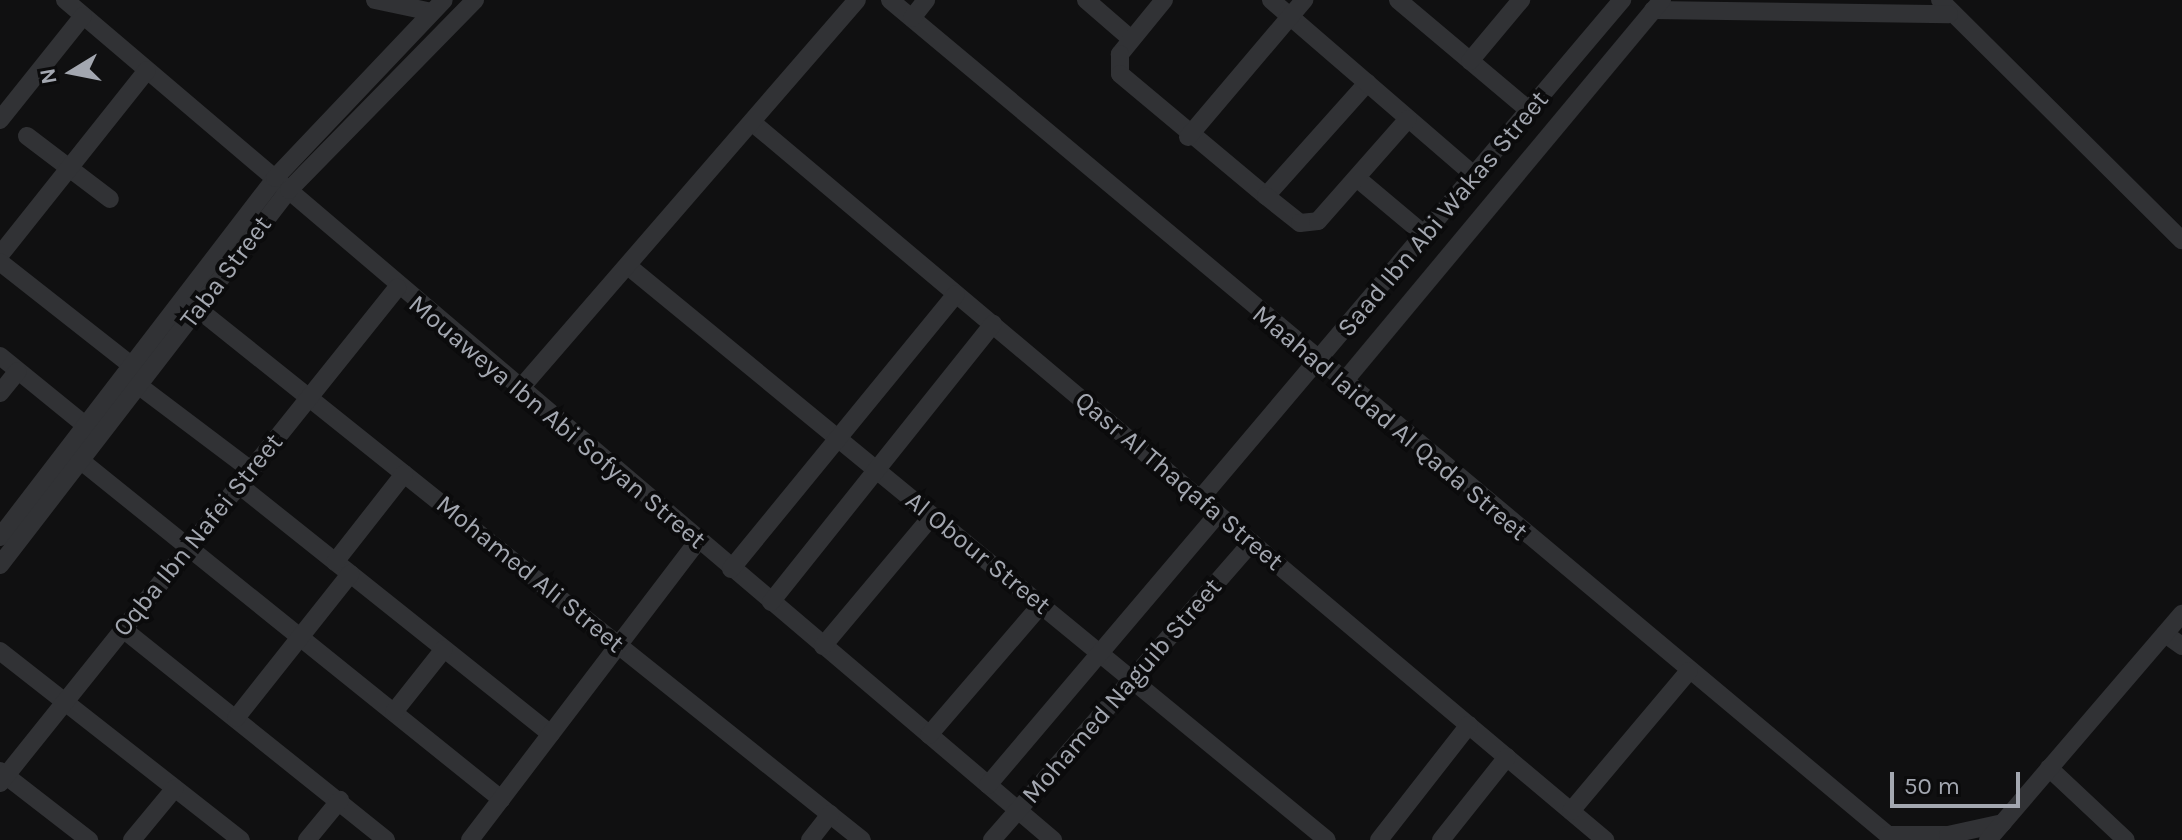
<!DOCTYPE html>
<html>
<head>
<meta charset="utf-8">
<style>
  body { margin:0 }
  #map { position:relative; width:2182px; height:840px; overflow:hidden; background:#101011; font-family:Karla,sans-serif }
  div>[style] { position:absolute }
  .minor>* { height:18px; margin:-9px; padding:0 9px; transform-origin:9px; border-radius:9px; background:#313235 }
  span { translate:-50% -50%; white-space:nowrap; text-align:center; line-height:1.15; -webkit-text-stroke:8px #0b0b0c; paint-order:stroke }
  .street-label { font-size:26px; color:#a3a7b0 }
  .north { position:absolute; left:32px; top:32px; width:80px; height:80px; -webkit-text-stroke:6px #0b0b0c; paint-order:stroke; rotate:260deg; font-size:22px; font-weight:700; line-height:32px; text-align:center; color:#a3a7b0 }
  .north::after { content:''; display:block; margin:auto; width:28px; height:36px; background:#a3a7b0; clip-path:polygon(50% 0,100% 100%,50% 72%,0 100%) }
  .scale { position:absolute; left:1890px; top:772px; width:130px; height:36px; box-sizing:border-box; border:4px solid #a3a7b0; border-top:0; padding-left:10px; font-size:24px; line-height:28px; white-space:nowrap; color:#a3a7b0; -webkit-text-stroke:6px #0b0b0c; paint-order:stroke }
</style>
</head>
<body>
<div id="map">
  <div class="minor">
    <div style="left:65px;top:0;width:1297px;rotate:40.37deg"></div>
    <div style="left:375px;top:0;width:58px;rotate:11.9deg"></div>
    <div style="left:890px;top:0;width:1309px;rotate:39.92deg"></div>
    <div style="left:1086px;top:0;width:60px;rotate:40.9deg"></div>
    <div style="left:1164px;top:0;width:70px;rotate:129.2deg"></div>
    <div style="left:1120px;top:54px;width:20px;rotate:90deg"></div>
    <div style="left:1120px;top:74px;width:190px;rotate:39.9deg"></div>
    <div style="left:1266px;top:196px;width:152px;rotate:-48.2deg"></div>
    <div style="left:1271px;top:0;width:272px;rotate:40.8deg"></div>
    <div style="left:1398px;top:0;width:172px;rotate:40.1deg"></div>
    <div style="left:1940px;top:0;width:341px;rotate:44.8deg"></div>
    <div style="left:1653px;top:10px;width:296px;rotate:0.8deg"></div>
    <div style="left:912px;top:18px;width:23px;rotate:-52deg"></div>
    <div style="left:1470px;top:61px;width:80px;rotate:-50.1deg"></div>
    <div style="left:0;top:120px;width:133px;rotate:-51.4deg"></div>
    <div style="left:753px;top:123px;width:1114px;rotate:40.08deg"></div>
    <div style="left:27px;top:136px;width:104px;rotate:37.2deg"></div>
    <div style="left:1188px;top:137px;width:180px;rotate:-49.7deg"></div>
    <div style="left:1358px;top:179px;width:89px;rotate:40deg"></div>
    <div style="left:1266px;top:196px;width:43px;rotate:38.5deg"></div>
    <div style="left:1300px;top:223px;width:18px;rotate:-6deg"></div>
    <div style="left:1318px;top:221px;width:136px;rotate:-48.6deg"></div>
    <div style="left:0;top:255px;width:236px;rotate:-51.5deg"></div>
    <div style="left:0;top:262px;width:168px;rotate:38.2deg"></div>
    <div style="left:628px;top:266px;width:904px;rotate:39.39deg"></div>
    <div style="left:198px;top:309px;width:850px;rotate:38.65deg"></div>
    <div style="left:0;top:356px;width:111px;rotate:39.1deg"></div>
    <div style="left:1342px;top:384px;width:500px;rotate:-50.2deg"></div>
    <div style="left:138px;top:385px;width:141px;rotate:37deg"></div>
    <div style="left:519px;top:390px;width:516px;rotate:-49.09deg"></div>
    <div style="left:0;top:393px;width:28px;rotate:-51deg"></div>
    <div style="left:80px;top:460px;width:541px;rotate:38.84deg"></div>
    <div style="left:239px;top:485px;width:399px;rotate:38.6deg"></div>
    <div style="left:1200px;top:499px;width:654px;rotate:-49.78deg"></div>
    <div style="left:0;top:537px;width:452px;rotate:-52.5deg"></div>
    <div style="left:275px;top:178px;width:245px;rotate:-46.5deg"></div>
    <div style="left:335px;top:562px;width:112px;rotate:-51.9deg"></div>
    <div style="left:0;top:565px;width:473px;rotate:-52.4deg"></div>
    <div style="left:289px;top:190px;width:266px;rotate:-45.6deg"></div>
    <div style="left:731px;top:569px;width:355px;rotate:-50.7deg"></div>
    <div style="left:771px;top:602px;width:356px;rotate:-51.4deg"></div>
    <div style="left:123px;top:629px;width:337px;rotate:38.7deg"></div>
    <div style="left:2165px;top:634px;width:21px;rotate:35deg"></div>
    <div style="left:823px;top:646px;width:170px;rotate:-50deg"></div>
    <div style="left:0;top:651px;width:306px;rotate:38.1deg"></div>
    <div style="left:394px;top:712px;width:80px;rotate:-51.6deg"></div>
    <div style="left:236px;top:718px;width:184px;rotate:-51.6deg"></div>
    <div style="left:929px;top:735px;width:172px;rotate:-49.3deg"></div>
    <div style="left:2049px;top:768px;width:105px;rotate:43.1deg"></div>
    <div style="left:0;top:771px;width:113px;rotate:37.8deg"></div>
    <div style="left:0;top:783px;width:635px;rotate:-51.27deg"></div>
    <div style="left:988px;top:785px;width:355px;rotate:-49.7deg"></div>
    <div style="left:1571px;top:811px;width:183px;rotate:-49.9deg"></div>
    <div style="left:1888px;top:835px;width:60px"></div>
    <div style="left:1948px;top:835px;width:56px;rotate:-12.3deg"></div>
    <div style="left:132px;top:840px;width:67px;rotate:-50.4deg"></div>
    <div style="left:307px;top:840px;width:52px;rotate:-50.5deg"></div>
    <div style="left:470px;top:840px;width:376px;rotate:-52.7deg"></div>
    <div style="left:810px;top:840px;width:33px;rotate:-52deg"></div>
    <div style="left:992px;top:840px;width:395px;rotate:-48.9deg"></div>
    <div style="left:1379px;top:840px;width:146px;rotate:-52deg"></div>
    <div style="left:1441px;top:840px;width:106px;rotate:-51.5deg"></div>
    <div style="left:1988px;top:840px;width:298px;rotate:-49.4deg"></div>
  </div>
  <div class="street-label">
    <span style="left:1443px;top:214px;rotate:-50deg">Saad Ibn Abi Wakas Street</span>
    <span style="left:226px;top:272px;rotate:-53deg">Taba Street</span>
    <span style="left:557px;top:422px;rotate:40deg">Mouaweya Ibn Abi Sofyan Street</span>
    <span style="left:1390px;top:423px;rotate:40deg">Maahad Iaidad Al Qada Street</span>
    <span style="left:1179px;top:481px;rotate:40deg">Qasr Al Thaqafa Street</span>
    <span style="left:198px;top:535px;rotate:-51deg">Oqba Ibn Nafei Street</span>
    <span style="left:978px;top:553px;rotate:39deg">Al Obour Street</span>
    <span style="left:530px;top:574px;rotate:39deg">Mohamed Ali Street</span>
    <span style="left:1122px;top:691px;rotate:-49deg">Mohamed Naguib Street</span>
  </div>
  <div class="north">N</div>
  <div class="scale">50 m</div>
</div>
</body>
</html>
